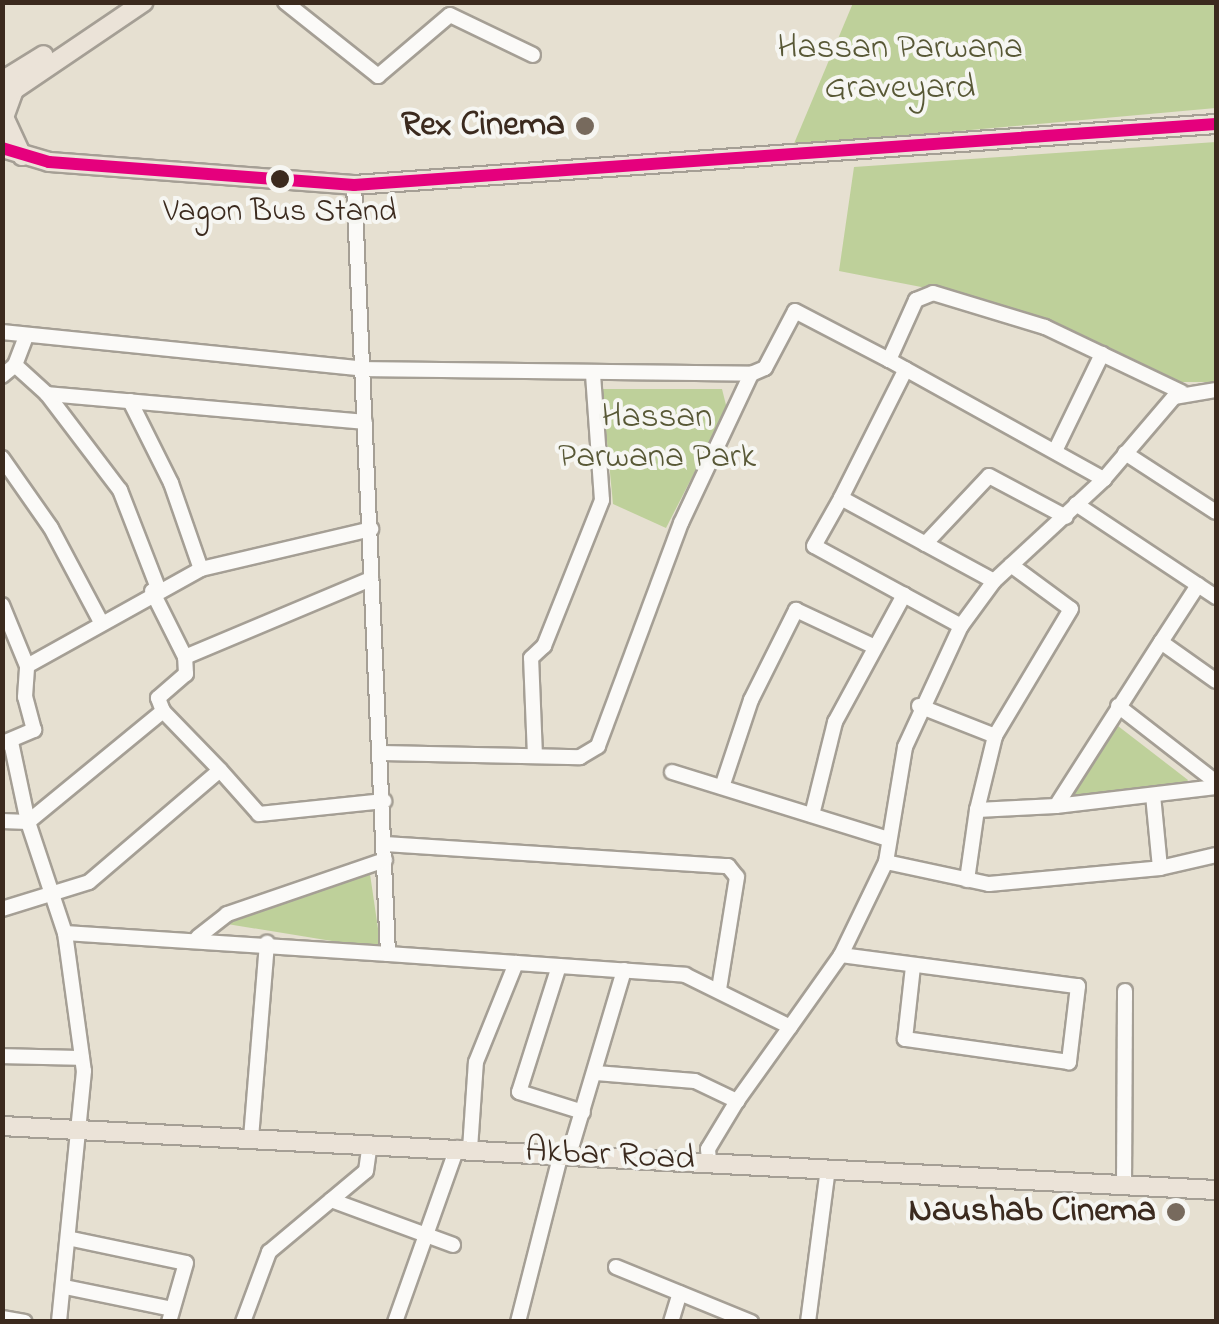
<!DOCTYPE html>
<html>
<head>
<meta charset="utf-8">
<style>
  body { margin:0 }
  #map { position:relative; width:1219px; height:1324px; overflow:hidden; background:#e6e0d1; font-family:"Indie Flower",sans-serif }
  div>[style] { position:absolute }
  .green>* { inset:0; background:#bed09a }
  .roads { filter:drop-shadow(2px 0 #a59f95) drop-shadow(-2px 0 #a59f95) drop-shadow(0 2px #a59f95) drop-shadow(0 -2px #a59f95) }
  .minor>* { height:14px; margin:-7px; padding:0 7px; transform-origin:7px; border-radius:7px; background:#fbfaf8 }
  .major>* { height:18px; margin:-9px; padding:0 9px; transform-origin:9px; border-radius:9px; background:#ebe3d8 }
  .bus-1>* { height:12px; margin:-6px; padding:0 6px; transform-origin:6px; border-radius:6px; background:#e5007d }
  .dots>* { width:28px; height:28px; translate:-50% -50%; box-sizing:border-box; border:5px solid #f6f6f2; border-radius:50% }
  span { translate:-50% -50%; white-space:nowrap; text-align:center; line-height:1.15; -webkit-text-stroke:8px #f6f6f2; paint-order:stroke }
  .bus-label { font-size:32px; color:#3b2a1e }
  .park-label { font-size:35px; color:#585836 }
  .poi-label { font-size:35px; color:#3b2a1e; font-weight:700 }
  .right { translate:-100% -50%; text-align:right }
  .street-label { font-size:35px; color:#3b2a1e }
  .frame { position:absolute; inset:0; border:5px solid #3b2a1e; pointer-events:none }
</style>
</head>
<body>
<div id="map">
  <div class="green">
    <div style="clip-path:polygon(853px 3px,1216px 3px,1216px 108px,793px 146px)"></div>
    <div style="clip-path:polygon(1216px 142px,1216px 382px,1177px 382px,988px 300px,839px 271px,854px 167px)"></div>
    <div style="clip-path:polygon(602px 389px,722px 389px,727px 409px,666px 528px,613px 504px)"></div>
    <div style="clip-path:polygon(1118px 726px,1188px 780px,1183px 789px,1073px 796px)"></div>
    <div style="clip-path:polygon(370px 874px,381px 949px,221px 923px)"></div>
  </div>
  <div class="roads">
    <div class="minor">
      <div style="left:285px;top:2px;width:119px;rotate:38.5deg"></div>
      <div style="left:378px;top:76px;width:94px;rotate:-40.3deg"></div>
      <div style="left:450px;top:15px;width:92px;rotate:25.7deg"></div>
      <div style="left:2px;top:332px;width:364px;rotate:5.8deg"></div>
      <div style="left:364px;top:369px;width:387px;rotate:0.7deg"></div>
      <div style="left:889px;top:360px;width:246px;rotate:29deg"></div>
      <div style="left:15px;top:365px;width:43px;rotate:42.2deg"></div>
      <div style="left:47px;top:394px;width:121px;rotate:52.8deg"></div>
      <div style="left:120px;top:490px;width:105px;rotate:68.8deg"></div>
      <div style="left:2px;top:376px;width:17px;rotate:-40deg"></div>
      <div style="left:15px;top:365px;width:30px;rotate:-69deg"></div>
      <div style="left:47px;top:394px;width:319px;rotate:5deg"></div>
      <div style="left:130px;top:401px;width:92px;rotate:63.4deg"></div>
      <div style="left:171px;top:483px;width:91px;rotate:70.8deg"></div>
      <div style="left:1055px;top:451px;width:108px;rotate:-64.1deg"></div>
      <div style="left:1125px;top:453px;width:108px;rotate:33deg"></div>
      <div style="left:2px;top:458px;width:85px;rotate:55deg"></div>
      <div style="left:51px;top:528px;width:106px;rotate:62deg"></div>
      <div style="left:841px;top:498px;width:144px;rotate:-63.3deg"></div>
      <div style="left:1076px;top:504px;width:168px;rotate:33.6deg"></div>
      <div style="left:925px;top:544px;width:93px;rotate:-46.7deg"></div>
      <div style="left:989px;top:476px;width:87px;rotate:28deg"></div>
      <div style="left:1011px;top:565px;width:74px;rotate:36.3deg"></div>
      <div style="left:1071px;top:609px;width:148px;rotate:120.9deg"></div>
      <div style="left:995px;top:736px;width:76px;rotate:103.7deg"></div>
      <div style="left:977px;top:810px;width:79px;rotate:-2.9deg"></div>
      <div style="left:1056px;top:806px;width:195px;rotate:-57.4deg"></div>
      <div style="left:1161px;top:642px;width:67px;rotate:35.3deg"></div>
      <div style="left:152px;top:591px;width:74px;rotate:63.4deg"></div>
      <div style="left:904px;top:595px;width:102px;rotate:-151.4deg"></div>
      <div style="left:814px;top:546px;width:55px;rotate:-60.6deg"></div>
      <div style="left:841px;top:498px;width:174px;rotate:28.5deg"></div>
      <div style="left:2px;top:605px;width:66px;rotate:67.7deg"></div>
      <div style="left:27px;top:666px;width:199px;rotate:-29.1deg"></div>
      <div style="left:201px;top:569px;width:175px;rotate:-13.2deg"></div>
      <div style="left:1161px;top:642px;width:68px;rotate:-57deg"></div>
      <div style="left:919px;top:706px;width:82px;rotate:21.5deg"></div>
      <div style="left:1118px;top:706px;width:124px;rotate:37.8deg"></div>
      <div style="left:163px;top:711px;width:14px;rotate:-111deg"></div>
      <div style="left:158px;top:698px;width:37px;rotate:-41deg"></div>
      <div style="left:186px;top:674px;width:17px;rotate:-93deg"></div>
      <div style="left:185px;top:657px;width:202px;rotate:-22.8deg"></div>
      <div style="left:11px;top:742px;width:82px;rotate:78deg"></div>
      <div style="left:28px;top:822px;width:117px;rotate:71.6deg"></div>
      <div style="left:65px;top:933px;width:139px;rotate:82.2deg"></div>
      <div style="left:84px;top:1071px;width:252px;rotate:95.7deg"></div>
      <div style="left:3px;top:743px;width:34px;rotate:-23deg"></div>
      <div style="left:34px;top:730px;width:34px;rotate:-105deg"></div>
      <div style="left:25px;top:697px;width:31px;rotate:-86deg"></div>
      <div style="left:382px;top:753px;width:198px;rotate:1.2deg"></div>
      <div style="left:580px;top:757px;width:21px;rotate:-31deg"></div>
      <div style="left:598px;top:746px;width:238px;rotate:-69.6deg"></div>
      <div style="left:681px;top:523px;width:165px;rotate:-64.8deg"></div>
      <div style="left:751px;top:374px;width:15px;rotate:-23deg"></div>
      <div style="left:765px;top:368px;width:64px;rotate:-62.2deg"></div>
      <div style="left:795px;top:311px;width:106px;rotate:27.5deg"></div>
      <div style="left:889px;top:360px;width:66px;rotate:-65.8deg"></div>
      <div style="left:916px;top:300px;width:18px;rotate:-22deg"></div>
      <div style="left:933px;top:293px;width:117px;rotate:16.9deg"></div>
      <div style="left:1045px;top:327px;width:151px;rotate:25.5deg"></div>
      <div style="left:535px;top:756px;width:98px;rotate:-92.3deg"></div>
      <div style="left:531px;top:658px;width:18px;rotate:-43deg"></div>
      <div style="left:544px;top:646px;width:157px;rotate:-68.3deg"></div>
      <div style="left:602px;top:500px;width:126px;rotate:-94.1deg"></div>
      <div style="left:672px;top:772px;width:227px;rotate:17.2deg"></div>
      <div style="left:722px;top:787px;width:92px;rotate:-71.6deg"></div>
      <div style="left:751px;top:700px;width:101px;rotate:-63.4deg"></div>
      <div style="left:796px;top:610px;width:87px;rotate:25.1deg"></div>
      <div style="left:1153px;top:795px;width:73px;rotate:84.5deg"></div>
      <div style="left:1056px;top:806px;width:161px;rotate:-6.8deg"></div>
      <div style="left:812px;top:815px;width:96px;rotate:-76.1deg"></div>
      <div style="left:835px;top:722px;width:145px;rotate:-61.5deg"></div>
      <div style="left:904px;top:595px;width:65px;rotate:28.5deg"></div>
      <div style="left:2px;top:821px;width:26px;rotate:2deg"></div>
      <div style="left:28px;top:822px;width:175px;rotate:-39.4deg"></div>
      <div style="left:163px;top:711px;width:82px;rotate:46deg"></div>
      <div style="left:385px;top:844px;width:344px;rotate:3.7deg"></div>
      <div style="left:728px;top:866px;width:14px;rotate:51deg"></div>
      <div style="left:737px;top:877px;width:114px;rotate:99.1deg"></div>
      <div style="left:886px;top:862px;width:105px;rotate:12.1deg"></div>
      <div style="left:989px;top:884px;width:172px;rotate:-5.3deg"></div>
      <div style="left:1160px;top:868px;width:57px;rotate:-13.1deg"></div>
      <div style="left:967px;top:880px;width:71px;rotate:-81.9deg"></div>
      <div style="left:2px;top:909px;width:91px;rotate:-17.2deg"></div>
      <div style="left:89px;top:882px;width:172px;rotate:-40.5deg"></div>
      <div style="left:220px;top:770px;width:59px;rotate:48.4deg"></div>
      <div style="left:259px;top:814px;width:126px;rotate:-5.9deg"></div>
      <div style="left:65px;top:933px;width:324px;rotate:3.7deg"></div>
      <div style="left:388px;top:954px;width:770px;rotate:-92.53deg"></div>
      <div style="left:198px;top:937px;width:37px;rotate:-38deg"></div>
      <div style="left:227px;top:914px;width:167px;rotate:-18.9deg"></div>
      <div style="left:388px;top:954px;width:298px;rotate:4deg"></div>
      <div style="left:685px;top:975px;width:117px;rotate:26.3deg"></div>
      <div style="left:790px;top:1027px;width:91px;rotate:125.6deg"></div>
      <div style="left:737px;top:1101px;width:56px;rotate:121.1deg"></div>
      <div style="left:708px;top:1149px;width:12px;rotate:85deg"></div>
      <div style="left:841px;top:955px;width:239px;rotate:7.5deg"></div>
      <div style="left:1078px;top:986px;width:77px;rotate:96.8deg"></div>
      <div style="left:1069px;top:1062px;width:166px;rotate:-172deg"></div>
      <div style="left:905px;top:1039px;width:73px;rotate:-83.7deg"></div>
      <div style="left:559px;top:966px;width:132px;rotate:107.6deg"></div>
      <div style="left:519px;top:1092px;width:67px;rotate:17.4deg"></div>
      <div style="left:790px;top:1027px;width:88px;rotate:-54.7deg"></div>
      <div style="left:841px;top:955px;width:103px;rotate:-64.2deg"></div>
      <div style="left:886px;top:862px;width:117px;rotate:-80.6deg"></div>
      <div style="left:905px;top:747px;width:133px;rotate:-65.2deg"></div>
      <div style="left:961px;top:626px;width:56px;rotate:-53.7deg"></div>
      <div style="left:994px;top:581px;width:150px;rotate:-42.8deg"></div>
      <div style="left:1104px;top:479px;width:108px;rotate:-49.5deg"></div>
      <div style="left:1174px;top:397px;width:43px;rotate:-9.5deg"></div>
      <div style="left:2px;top:1056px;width:80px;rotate:1.4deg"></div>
      <div style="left:596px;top:1073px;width:99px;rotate:4.6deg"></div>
      <div style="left:695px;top:1081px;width:47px;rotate:25.5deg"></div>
      <div style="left:251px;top:1138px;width:196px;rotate:-85.3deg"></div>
      <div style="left:470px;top:1149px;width:87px;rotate:-86.1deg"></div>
      <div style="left:476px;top:1062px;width:107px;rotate:-68deg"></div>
      <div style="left:569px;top:1155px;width:193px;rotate:-73.4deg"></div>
      <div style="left:1124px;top:1186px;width:195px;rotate:-89.7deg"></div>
      <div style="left:331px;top:1200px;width:130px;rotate:20.2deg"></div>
      <div style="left:72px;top:1239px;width:116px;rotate:11.9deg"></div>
      <div style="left:186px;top:1263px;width:61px;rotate:106.1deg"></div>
      <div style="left:616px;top:1267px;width:146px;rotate:22.2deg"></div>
      <div style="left:65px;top:1287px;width:109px;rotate:11.6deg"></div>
      <div style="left:2px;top:1318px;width:23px;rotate:10deg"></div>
      <div style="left:243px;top:1322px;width:75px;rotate:-69.6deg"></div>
      <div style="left:269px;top:1252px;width:126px;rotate:-39.9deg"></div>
      <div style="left:366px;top:1171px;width:28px;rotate:-82deg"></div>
      <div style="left:395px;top:1322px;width:185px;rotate:-70.4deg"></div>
      <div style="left:518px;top:1322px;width:174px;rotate:-75.7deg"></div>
      <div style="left:671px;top:1322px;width:30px;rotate:-73deg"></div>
      <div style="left:808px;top:1322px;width:155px;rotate:-82.6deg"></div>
    </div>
    <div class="major">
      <div style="left:2px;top:81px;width:49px;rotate:-31.8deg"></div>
      <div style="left:14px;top:90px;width:29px;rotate:110deg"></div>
      <div style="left:4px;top:117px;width:43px;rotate:65.2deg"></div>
      <div style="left:2px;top:98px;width:171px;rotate:-34.1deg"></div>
      <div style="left:2px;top:148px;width:49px;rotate:16.6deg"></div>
      <div style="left:49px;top:162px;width:306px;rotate:4.3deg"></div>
      <div style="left:354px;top:185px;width:864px;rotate:-4.05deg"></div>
      <div style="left:2px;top:1126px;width:1216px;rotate:3.02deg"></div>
    </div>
  </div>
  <div class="bus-1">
    <div style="left:2px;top:148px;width:49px;rotate:16.6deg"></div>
    <div style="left:49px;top:162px;width:306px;rotate:4.3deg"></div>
    <div style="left:354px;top:185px;width:864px;rotate:-4.05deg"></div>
  </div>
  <div class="dots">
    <div style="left:585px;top:126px;background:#776a5d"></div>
    <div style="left:280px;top:179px;background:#3b2a1e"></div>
    <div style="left:1176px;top:1212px;background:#776a5d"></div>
  </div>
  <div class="bus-label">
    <span style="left:280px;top:213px">Vagon Bus Stand</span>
  </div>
  <div class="park-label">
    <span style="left:900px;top:69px">Hassan Parwana<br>Graveyard</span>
    <span style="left:657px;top:438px">Hassan<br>Parwana Park</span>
  </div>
  <div class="poi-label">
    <span class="right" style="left:565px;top:126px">Rex Cinema</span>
    <span class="right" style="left:1156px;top:1212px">Naushab Cinema</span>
  </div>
  <div class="street-label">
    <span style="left:610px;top:1156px;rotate:3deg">Akbar Road</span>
  </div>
  <div class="frame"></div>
</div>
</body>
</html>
